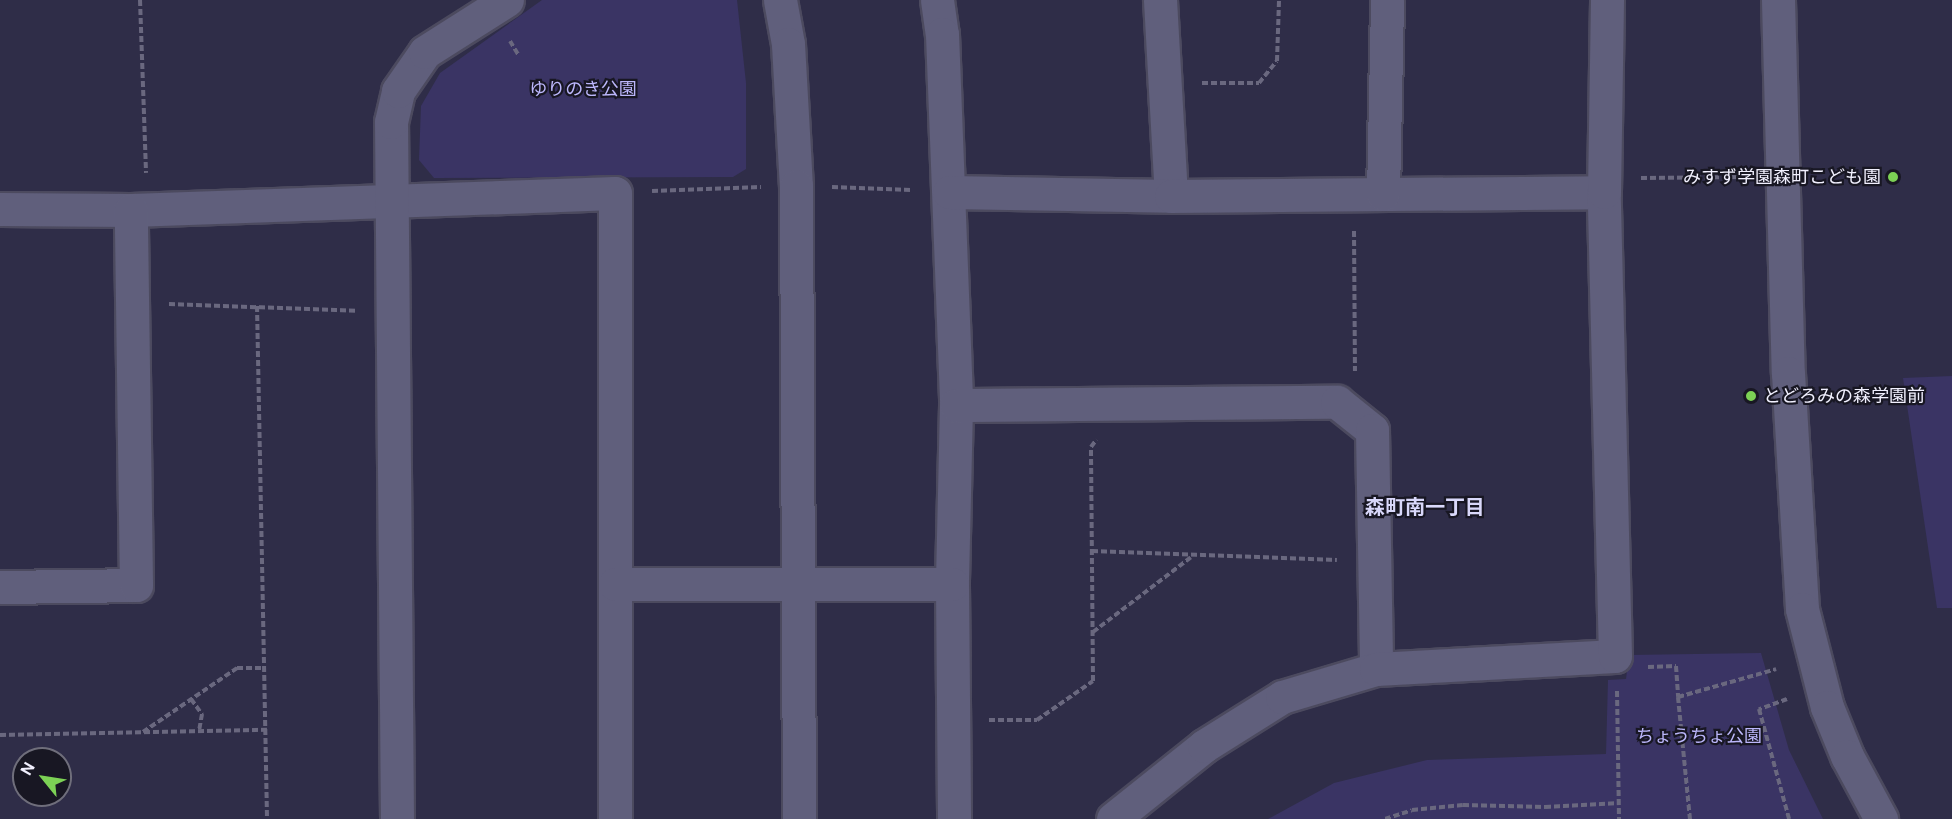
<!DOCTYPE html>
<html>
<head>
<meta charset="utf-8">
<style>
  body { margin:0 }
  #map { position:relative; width:1952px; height:819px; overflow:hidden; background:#2f2d48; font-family:"DM Sans","Noto Sans JP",sans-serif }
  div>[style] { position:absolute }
  .green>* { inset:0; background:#3a3464 }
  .path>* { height:4px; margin-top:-2px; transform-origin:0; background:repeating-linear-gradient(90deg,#6a687f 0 6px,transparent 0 9px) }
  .roads { filter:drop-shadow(2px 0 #4c4a5f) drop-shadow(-2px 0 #4c4a5f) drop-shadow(0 2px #4c4a5f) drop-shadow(0 -2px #4c4a5f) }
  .street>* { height:33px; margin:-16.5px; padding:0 16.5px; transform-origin:16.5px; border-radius:16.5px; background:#605f7c }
  .secondary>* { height:33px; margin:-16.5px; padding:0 16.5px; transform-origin:16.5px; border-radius:16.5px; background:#605f7c }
  .dots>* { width:16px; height:16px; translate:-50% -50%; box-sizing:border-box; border:3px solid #181723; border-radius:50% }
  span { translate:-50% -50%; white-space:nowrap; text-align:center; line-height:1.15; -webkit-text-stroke:4.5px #181723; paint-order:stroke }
  .park-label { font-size:18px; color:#bcb7fb }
  .poi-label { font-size:18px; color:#f1f0fe }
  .right { translate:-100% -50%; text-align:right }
  .left { translate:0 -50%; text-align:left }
  .neighbourhood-label { font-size:20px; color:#d9d8fa; font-weight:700 }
  .north { position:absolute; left:12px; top:747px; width:60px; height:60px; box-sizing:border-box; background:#181723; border:2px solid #6f6e7b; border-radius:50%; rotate:300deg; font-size:16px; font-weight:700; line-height:24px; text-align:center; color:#f1f0fe }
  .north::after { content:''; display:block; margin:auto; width:21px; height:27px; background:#7cd155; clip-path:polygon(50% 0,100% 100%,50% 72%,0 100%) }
</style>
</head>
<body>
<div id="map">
  <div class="green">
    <div style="clip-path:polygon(542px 0,737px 0,746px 83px,746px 169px,733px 177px,434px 178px,419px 160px,421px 106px,440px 73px)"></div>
    <div style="clip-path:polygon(1952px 376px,1952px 608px,1937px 608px,1903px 378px)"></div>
    <div style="clip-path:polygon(1761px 653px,1789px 750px,1823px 819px,1268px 819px,1334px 783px,1427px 760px,1606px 754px,1608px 680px,1626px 679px,1629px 655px)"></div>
  </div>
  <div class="path">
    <div style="left:140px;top:0;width:173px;rotate:88deg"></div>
    <div style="left:510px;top:41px;width:17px;rotate:59deg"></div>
    <div style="left:1202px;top:83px;width:57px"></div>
    <div style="left:1259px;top:83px;width:28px;rotate:-51deg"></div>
    <div style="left:1277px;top:61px;width:61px;rotate:-88.1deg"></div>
    <div style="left:1641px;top:178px;width:105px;rotate:-0.5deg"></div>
    <div style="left:832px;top:187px;width:79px;rotate:2.2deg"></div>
    <div style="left:652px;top:191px;width:109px;rotate:-2.1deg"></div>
    <div style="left:1354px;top:231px;width:140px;rotate:89.6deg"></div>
    <div style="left:169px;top:304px;width:187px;rotate:2.1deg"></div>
    <div style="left:257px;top:306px;width:513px;rotate:88.88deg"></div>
    <div style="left:1092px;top:551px;width:245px;rotate:2.1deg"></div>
    <div style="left:1093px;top:632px;width:123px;rotate:-37.4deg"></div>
    <div style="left:1648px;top:667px;width:28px;rotate:-2deg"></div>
    <div style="left:1676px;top:666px;width:31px;rotate:86deg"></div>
    <div style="left:1678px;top:697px;width:102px;rotate:-15.9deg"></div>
    <div style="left:1617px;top:691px;width:128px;rotate:89.1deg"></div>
    <div style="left:1678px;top:697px;width:123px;rotate:84.4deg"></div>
    <div style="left:191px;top:699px;width:19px;rotate:54deg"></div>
    <div style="left:202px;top:714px;width:17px;rotate:100deg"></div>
    <div style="left:1787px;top:699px;width:30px;rotate:160deg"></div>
    <div style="left:1759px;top:709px;width:114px;rotate:74.7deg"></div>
    <div style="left:989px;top:720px;width:48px"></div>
    <div style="left:1037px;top:720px;width:68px;rotate:-34.9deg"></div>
    <div style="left:1093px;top:681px;width:234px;rotate:-90.5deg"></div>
    <div style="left:1091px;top:447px;width:9px;rotate:-54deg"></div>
    <div style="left:143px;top:732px;width:114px;rotate:-34.2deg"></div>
    <div style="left:237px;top:668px;width:28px"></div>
    <div style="left:0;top:735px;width:267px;rotate:-1.1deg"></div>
    <div style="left:1385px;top:819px;width:28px;rotate:-18deg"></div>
    <div style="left:1412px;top:810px;width:51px;rotate:-5.6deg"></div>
    <div style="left:1463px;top:805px;width:82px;rotate:1.4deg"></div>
    <div style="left:1545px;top:807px;width:75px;rotate:-3.1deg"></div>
  </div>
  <div class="roads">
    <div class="street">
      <div style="left:937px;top:0;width:34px;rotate:82deg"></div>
      <div style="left:942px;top:34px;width:371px;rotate:87.8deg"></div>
      <div style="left:956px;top:405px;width:179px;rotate:91.3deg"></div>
      <div style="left:952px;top:584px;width:235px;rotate:89.5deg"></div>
      <div style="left:1160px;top:0;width:196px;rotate:86.8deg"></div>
      <div style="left:949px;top:192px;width:222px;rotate:1deg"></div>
      <div style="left:1171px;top:196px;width:433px;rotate:-0.5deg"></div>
      <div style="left:1383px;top:194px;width:194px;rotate:-88.8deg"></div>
      <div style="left:0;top:209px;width:131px;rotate:0.4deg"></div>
      <div style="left:131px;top:210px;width:484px;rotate:-2deg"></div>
      <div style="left:615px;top:193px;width:626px;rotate:90deg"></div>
      <div style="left:956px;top:405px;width:381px;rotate:-0.5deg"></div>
      <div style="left:1337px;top:402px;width:45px;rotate:38.7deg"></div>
      <div style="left:1372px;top:430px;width:239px;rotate:89deg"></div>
      <div style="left:615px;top:584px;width:337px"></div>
      <div style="left:0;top:587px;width:136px;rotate:-0.8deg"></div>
      <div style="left:136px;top:585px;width:375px;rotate:-90.8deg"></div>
      <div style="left:397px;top:819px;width:697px;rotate:-90.49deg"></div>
      <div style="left:391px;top:122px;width:32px;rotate:-77deg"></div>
      <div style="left:398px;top:91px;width:47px;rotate:-55.3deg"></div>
      <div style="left:425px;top:52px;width:97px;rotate:-32.4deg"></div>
      <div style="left:1113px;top:819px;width:117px;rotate:-38.7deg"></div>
      <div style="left:1204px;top:746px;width:92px;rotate:-32.1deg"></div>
      <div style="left:1282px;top:697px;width:98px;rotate:-16.6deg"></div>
      <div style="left:1376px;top:669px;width:239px;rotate:-3.1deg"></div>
      <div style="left:1615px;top:656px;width:464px;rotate:-91.4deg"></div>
      <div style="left:1604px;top:192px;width:192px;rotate:-89.1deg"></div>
    </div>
    <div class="secondary">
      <div style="left:780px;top:0;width:45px;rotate:79.7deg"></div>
      <div style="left:788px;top:44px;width:142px;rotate:86.8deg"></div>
      <div style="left:796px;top:186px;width:633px;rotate:89.73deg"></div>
      <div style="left:1778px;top:0;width:373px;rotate:88.5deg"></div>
      <div style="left:1788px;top:373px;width:236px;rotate:86.6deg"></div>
      <div style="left:1802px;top:609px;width:101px;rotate:75.7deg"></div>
      <div style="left:1827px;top:707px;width:53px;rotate:67.8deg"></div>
      <div style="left:1847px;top:756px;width:72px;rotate:61.6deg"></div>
    </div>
  </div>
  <div class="dots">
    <div style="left:1893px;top:177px;background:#7cd155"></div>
    <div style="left:1751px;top:396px;background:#7cd155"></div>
  </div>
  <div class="park-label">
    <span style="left:583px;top:89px">ゆりのき公園</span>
    <span style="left:1699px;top:736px">ちょうちょ公園</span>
  </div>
  <div class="poi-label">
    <span class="right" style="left:1881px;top:177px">みすず学園森町こども園</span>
    <span class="left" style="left:1763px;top:396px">とどろみの森学園前</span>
  </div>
  <div class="neighbourhood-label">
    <span style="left:1425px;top:507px">森町南一丁目</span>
  </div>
  <div class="north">N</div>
</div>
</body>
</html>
